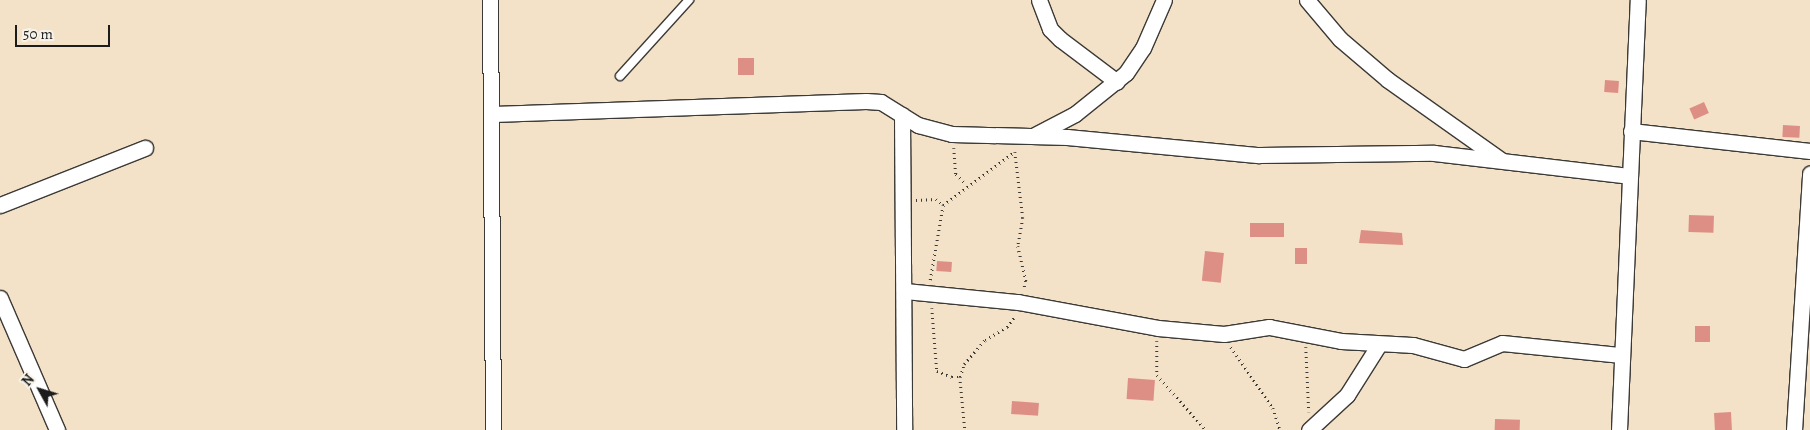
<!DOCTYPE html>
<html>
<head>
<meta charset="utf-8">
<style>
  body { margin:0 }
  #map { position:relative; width:1810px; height:430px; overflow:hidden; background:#f4e2c8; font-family:Alegreya,serif }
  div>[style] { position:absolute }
  .building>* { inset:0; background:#de8f85; transform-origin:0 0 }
  .path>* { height:2.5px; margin-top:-1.25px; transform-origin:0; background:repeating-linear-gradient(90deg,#3c3a36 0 1px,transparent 0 5px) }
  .roads { filter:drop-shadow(1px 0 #3c3a36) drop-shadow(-1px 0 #3c3a36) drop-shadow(0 1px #3c3a36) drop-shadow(0 -1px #3c3a36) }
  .service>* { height:8px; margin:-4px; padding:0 4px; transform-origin:4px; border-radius:4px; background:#fff }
  .minor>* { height:15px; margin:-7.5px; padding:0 7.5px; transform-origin:7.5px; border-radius:7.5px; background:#fff }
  span { translate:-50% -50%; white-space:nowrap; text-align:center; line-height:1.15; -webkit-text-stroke:5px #f7f3e8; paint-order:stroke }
  .north { position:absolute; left:15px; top:365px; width:50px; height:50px; -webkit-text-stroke:4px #f7f3e8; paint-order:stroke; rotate:309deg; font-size:14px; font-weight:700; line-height:20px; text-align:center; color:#1c1c1c }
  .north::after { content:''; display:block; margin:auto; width:18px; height:22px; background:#1c1c1c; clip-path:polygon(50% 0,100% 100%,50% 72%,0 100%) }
  .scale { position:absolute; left:15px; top:25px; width:95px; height:22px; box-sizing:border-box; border:2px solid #1c1c1c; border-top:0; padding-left:6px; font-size:15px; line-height:18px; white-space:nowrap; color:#1c1c1c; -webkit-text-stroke:4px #f7f3e8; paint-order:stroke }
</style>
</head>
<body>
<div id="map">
  <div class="building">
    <div style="left:738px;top:58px;width:16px;height:17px"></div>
    <div style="left:1605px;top:80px;width:14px;height:12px;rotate:4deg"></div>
    <div style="left:1704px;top:102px;width:12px;height:16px;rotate:66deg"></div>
    <div style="left:1783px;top:125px;width:17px;height:12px;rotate:3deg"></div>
    <div style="left:1689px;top:215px;width:25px;height:17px;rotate:2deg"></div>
    <div style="left:1250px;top:223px;width:34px;height:14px"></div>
    <div style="clip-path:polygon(1361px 230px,1402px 233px,1403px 245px,1359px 243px)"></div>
    <div style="left:1295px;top:248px;width:12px;height:16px"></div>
    <div style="left:1205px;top:251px;width:19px;height:30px;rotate:6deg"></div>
    <div style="left:937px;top:261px;width:15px;height:10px;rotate:4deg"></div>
    <div style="left:1695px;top:326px;width:15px;height:16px"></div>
    <div style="left:1128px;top:378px;width:27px;height:21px;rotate:4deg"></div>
    <div style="left:1012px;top:401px;width:27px;height:13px;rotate:4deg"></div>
    <div style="left:1731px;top:412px;width:18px;height:17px;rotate:87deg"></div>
    <div style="left:1495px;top:419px;width:25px;height:11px;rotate:2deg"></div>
  </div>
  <div class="path">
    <div style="left:954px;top:148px;width:26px;rotate:86deg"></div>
    <div style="left:956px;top:174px;width:14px;rotate:45deg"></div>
    <div style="left:1015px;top:152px;width:66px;rotate:83.1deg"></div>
    <div style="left:1023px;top:218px;width:28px;rotate:100deg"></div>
    <div style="left:1018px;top:246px;width:36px;rotate:77deg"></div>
    <div style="left:1026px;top:281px;width:8px;rotate:104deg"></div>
    <div style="left:916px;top:200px;width:20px;rotate:-3deg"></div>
    <div style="left:936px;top:199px;width:9px;rotate:41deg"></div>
    <div style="left:943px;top:205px;width:89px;rotate:-36.7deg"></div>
    <div style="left:930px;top:280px;width:76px;rotate:-80.2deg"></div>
    <div style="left:932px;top:308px;width:63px;rotate:85.5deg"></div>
    <div style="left:937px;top:371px;width:16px;rotate:22deg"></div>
    <div style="left:952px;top:377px;width:8px"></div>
    <div style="left:960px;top:377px;width:14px;rotate:-73deg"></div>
    <div style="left:964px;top:364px;width:32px;rotate:-49deg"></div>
    <div style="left:985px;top:340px;width:26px;rotate:-31deg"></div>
    <div style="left:1007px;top:327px;width:14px;rotate:-54deg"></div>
    <div style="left:1157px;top:341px;width:34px;rotate:90deg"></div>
    <div style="left:1157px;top:375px;width:74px;rotate:48.3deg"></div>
    <div style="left:1231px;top:347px;width:74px;rotate:55.5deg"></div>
    <div style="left:1273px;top:408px;width:23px;rotate:72deg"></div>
    <div style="left:1306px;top:347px;width:65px;rotate:87.4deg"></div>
    <div style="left:960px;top:377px;width:53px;rotate:84.6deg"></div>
  </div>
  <div class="roads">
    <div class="service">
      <div style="left:620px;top:76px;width:103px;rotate:-47.8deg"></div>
    </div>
    <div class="minor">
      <div style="left:490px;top:0;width:430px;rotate:89.6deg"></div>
      <div style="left:1039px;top:0;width:31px;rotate:69deg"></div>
      <div style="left:1050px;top:29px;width:14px;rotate:45deg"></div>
      <div style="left:1060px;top:39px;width:71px;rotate:37deg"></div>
      <div style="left:1307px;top:0;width:51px;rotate:49.8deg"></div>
      <div style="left:1340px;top:39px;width:63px;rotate:40.5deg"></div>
      <div style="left:1388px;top:80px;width:138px;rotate:35.3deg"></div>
      <div style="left:493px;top:114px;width:373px;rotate:-2deg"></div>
      <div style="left:866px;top:101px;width:15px;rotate:4deg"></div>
      <div style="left:881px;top:102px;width:44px;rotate:31.9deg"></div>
      <div style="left:918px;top:125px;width:35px;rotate:15deg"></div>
      <div style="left:952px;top:134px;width:115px;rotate:1.5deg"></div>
      <div style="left:1067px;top:137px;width:193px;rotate:5.4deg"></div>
      <div style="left:1259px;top:155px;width:175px;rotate:-0.7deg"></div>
      <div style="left:1434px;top:153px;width:196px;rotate:6.7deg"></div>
      <div style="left:902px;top:115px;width:315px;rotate:89.6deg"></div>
      <div style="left:1631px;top:131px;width:180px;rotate:6.4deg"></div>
      <div style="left:1035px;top:135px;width:45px;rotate:-27.7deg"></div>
      <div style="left:1075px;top:114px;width:65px;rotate:-38.8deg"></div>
      <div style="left:1126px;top:73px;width:30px;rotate:-56deg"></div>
      <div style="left:1143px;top:48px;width:52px;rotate:-66.4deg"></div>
      <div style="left:0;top:205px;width:156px;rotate:-21.5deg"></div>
      <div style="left:905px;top:291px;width:114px;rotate:5.6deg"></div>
      <div style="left:1018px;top:302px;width:142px;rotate:10.5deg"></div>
      <div style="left:1158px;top:328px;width:66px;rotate:5.2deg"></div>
      <div style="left:1224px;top:334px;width:46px;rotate:-8.8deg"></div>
      <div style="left:1269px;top:327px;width:73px;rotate:11deg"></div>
      <div style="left:1341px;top:341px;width:72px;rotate:3.2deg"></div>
      <div style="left:1413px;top:345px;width:53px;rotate:15.4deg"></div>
      <div style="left:1464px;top:359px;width:41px;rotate:-22.8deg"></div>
      <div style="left:1502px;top:343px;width:120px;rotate:5.8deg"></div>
      <div style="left:0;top:298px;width:144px;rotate:66.6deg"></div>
      <div style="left:1309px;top:430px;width:52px;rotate:-42.6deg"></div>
      <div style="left:1347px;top:395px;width:58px;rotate:-57.7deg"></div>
      <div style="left:1619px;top:430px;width:430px;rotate:-87.5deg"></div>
      <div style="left:1794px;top:430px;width:257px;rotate:-86.4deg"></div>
    </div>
  </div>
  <div class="north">N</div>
  <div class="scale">50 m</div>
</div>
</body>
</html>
